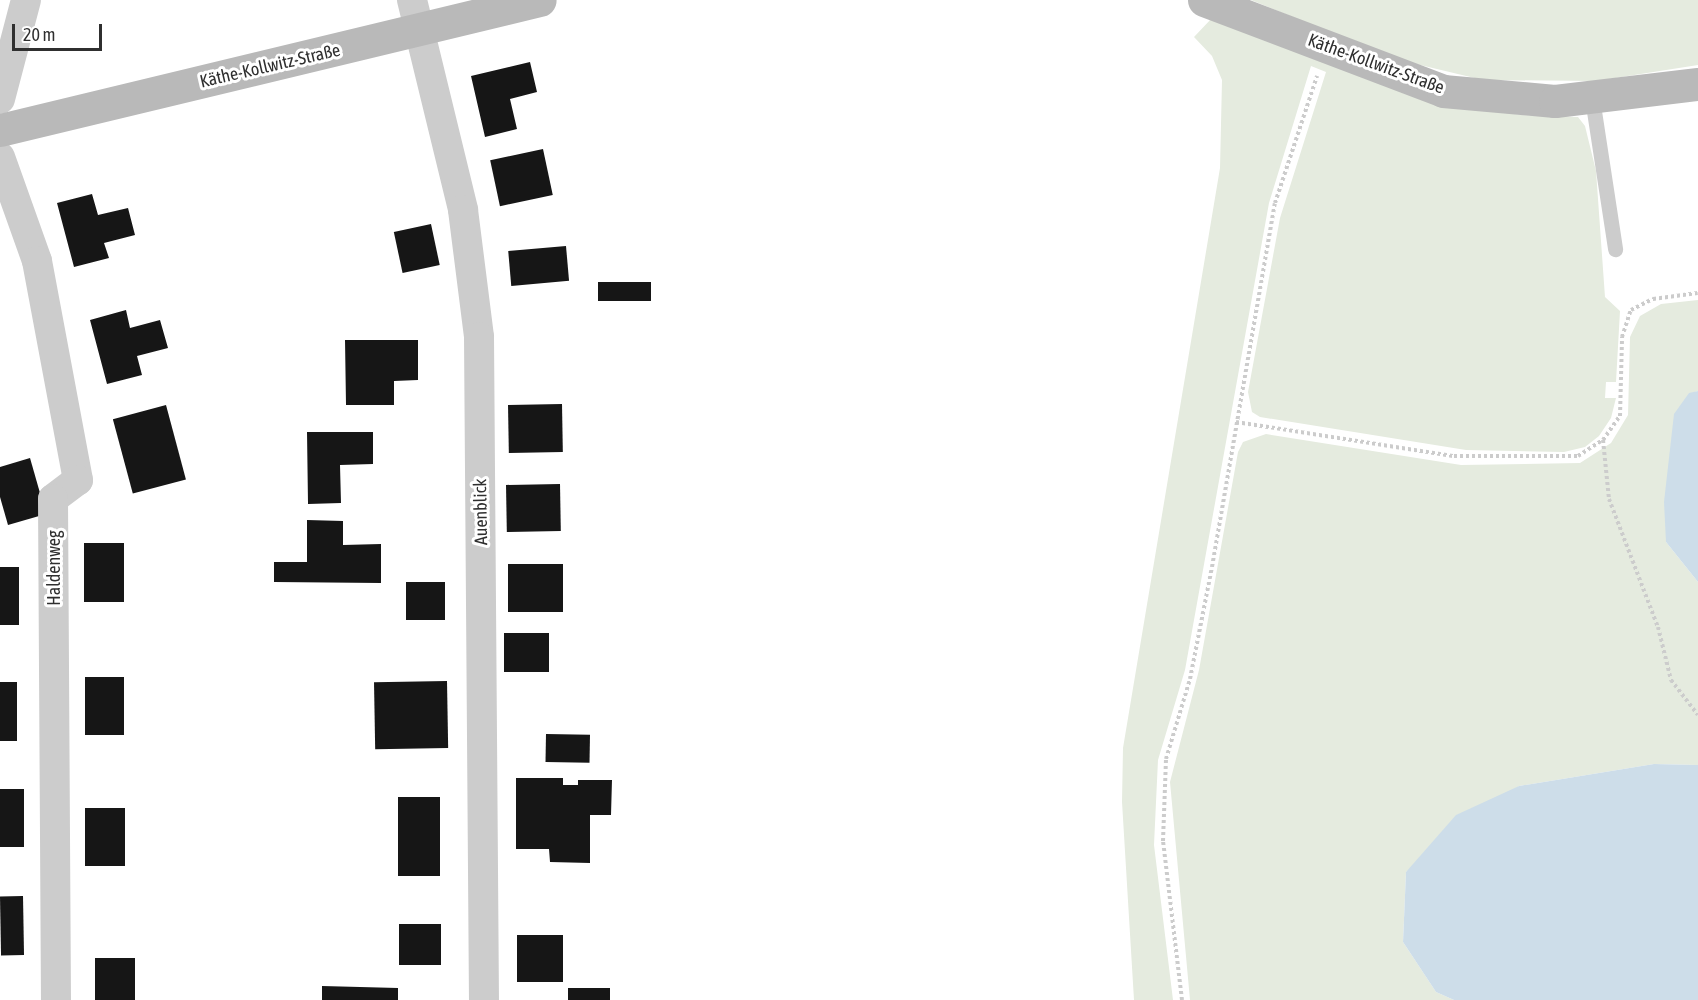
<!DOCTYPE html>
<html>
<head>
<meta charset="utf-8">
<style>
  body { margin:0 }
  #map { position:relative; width:1698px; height:1000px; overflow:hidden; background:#fff; font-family:"Asap Condensed",sans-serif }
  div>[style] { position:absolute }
  .green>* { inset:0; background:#e5ebdf }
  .water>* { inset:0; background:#cddde9 }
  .building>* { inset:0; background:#161616; transform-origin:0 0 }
  .path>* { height:4px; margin-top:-2px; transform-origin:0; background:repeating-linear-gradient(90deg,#ccc 0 3px,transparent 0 6px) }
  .lane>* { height:15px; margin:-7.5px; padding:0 7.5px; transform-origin:7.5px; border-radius:7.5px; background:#ccc }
  .street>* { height:30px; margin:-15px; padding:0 15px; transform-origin:15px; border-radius:15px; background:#ccc }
  .secondary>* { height:33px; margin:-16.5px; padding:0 16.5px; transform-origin:16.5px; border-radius:16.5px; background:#b9b9b9 }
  span { translate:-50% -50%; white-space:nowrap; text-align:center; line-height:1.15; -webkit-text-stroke:6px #fff; paint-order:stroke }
  .street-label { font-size:18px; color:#2f2f2f }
  .scale { position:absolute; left:12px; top:24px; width:90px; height:27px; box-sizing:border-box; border:3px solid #2f2f2f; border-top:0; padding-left:8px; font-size:18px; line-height:21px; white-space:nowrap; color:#2f2f2f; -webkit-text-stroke:4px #fff; paint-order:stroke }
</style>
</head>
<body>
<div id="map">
  <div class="green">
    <div style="clip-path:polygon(1251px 0,1698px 0,1698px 65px,1596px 81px,1483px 80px,1395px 59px)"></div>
    <div style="clip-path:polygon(1212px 18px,1431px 102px,1522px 115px,1578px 117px,1585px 126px,1596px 171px,1605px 297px,1620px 311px,1616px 382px,1606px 382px,1605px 398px,1616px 398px,1611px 418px,1599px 436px,1585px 447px,1564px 452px,1466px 450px,1260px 417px,1252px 412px,1248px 392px,1280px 218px,1326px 72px,1311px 66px,1269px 203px,1185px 670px,1158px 760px,1154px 845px,1173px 1000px,1134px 1000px,1122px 802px,1123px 748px,1220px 168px,1222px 80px,1212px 56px,1194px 37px)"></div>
    <div style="clip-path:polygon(1698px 300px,1698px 391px,1689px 394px,1666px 542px,1698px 582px,1698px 765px,1654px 764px,1519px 786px,1406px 872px,1403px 942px,1436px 992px,1454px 1000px,1190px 1000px,1170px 782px,1199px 670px,1238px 452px,1243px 442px,1266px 434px,1461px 465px,1580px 463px,1611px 443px,1628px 415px,1630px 337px,1640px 316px,1661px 304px)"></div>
  </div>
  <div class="water">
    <div style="clip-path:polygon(1698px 391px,1698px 582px,1666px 542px,1664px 502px,1674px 414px,1689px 393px)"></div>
    <div style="clip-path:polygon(1654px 764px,1698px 765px,1698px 1000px,1454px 1000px,1436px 992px,1403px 942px,1406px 872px,1456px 815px,1519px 786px)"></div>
  </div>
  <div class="building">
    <div style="clip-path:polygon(530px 62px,537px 92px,510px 99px,517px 129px,485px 137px,471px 76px)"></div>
    <div style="left:543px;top:149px;width:47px;height:54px;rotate:78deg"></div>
    <div style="clip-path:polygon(92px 194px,98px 215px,128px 208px,135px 235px,104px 243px,109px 258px,74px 267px,57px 203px)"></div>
    <div style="left:431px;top:224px;width:42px;height:38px;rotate:78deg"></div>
    <div style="left:566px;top:246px;width:35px;height:58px;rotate:85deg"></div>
    <div style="left:651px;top:282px;width:19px;height:53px;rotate:90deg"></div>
    <div style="clip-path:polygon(126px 310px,130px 328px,160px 320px,168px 348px,137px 356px,142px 375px,107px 384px,90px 320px)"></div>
    <div style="clip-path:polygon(345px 340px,418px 340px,418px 380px,394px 381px,394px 405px,346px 405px)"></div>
    <div style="left:562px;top:404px;width:48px;height:54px;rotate:89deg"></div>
    <div style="left:166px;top:405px;width:77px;height:55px;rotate:75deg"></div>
    <div style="clip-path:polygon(307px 432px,373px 432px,373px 464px,340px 465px,341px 503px,308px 504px)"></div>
    <div style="clip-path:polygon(30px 458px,46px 514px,8px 525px,0 497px,0 467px)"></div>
    <div style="left:560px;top:484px;width:47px;height:54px;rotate:89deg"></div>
    <div style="clip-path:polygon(307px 520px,343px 521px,343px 545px,381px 544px,381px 583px,274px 582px,274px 562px,307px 562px)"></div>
    <div style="left:84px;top:543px;width:40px;height:59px"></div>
    <div style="left:508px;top:564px;width:55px;height:48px"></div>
    <div style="left:0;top:567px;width:19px;height:58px"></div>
    <div style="left:445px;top:582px;width:38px;height:39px;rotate:90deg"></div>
    <div style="left:504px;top:633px;width:45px;height:39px"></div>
    <div style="left:85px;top:677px;width:39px;height:58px"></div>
    <div style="left:447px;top:681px;width:67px;height:73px;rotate:89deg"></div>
    <div style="left:0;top:682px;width:17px;height:59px"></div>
    <div style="left:546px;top:734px;width:44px;height:28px;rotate:1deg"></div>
    <div style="clip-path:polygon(516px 778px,563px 778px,563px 785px,578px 785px,578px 780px,612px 780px,611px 815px,590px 815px,590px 863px,550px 862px,549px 849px,516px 849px)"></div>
    <div style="left:0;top:789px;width:24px;height:58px"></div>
    <div style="left:398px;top:797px;width:42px;height:79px"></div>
    <div style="left:85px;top:808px;width:40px;height:58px"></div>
    <div style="left:23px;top:896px;width:59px;height:23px;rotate:89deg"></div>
    <div style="left:399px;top:924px;width:42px;height:41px"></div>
    <div style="left:517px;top:935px;width:46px;height:47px"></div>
    <div style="left:95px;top:958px;width:40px;height:42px"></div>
    <div style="clip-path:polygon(322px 986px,398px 988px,398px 1000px,322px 1000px)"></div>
    <div style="left:568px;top:988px;width:42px;height:12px"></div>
  </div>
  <div class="path">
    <div style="left:1236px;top:422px;width:221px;rotate:8.9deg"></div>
    <div style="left:1454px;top:456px;width:124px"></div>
    <div style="left:1578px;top:456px;width:30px;rotate:-33deg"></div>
    <div style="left:1603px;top:440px;width:29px;rotate:-55deg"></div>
    <div style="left:1620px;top:416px;width:79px;rotate:-88.5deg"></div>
    <div style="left:1622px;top:337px;width:28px;rotate:-72deg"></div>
    <div style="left:1631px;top:310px;width:25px;rotate:-27deg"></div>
    <div style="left:1653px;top:299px;width:45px;rotate:-7.6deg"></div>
    <div style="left:1603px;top:440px;width:59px;rotate:84.2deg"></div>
    <div style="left:1609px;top:499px;width:137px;rotate:69.1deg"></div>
    <div style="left:1658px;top:627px;width:55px;rotate:76.2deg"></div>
    <div style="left:1671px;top:680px;width:44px;rotate:52.4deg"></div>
    <div style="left:1182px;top:1000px;width:160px;rotate:-96.8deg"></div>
    <div style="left:1163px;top:841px;width:82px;rotate:-87.9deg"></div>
    <div style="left:1166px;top:759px;width:84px;rotate:-73.3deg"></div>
    <div style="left:1190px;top:679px;width:114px;rotate:-78.9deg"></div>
    <div style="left:1212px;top:567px;width:369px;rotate:-80.2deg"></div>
    <div style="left:1275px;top:203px;width:134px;rotate:-71.7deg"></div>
  </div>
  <div class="lane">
    <div style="left:1592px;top:98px;width:153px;rotate:81.3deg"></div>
  </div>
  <div class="street">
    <div style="left:412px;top:0;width:216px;rotate:76.3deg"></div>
    <div style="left:463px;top:210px;width:128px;rotate:82.8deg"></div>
    <div style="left:479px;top:337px;width:663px;rotate:89.57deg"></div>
    <div style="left:0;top:99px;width:102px;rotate:-75.3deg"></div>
    <div style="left:0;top:157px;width:110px;rotate:70.4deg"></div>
    <div style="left:37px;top:261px;width:223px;rotate:79.4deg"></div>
    <div style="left:78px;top:480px;width:31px;rotate:143deg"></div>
    <div style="left:53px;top:499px;width:501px;rotate:89.66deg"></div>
  </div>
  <div class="secondary">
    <div style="left:1204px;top:0;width:256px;rotate:20.8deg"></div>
    <div style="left:1443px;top:91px;width:112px;rotate:5.1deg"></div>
    <div style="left:1555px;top:101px;width:144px;rotate:-6.8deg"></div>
    <div style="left:0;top:130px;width:555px;rotate:-13.54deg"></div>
  </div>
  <div class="street-label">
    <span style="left:1376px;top:64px;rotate:20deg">Käthe-Kollwitz-Straße</span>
    <span style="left:270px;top:66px;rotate:-13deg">Käthe-Kollwitz-Straße</span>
    <span style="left:481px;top:512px;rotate:-91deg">Auenblick</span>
    <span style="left:54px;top:568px;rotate:-90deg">Haldenweg</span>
  </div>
  <div class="scale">20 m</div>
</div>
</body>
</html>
